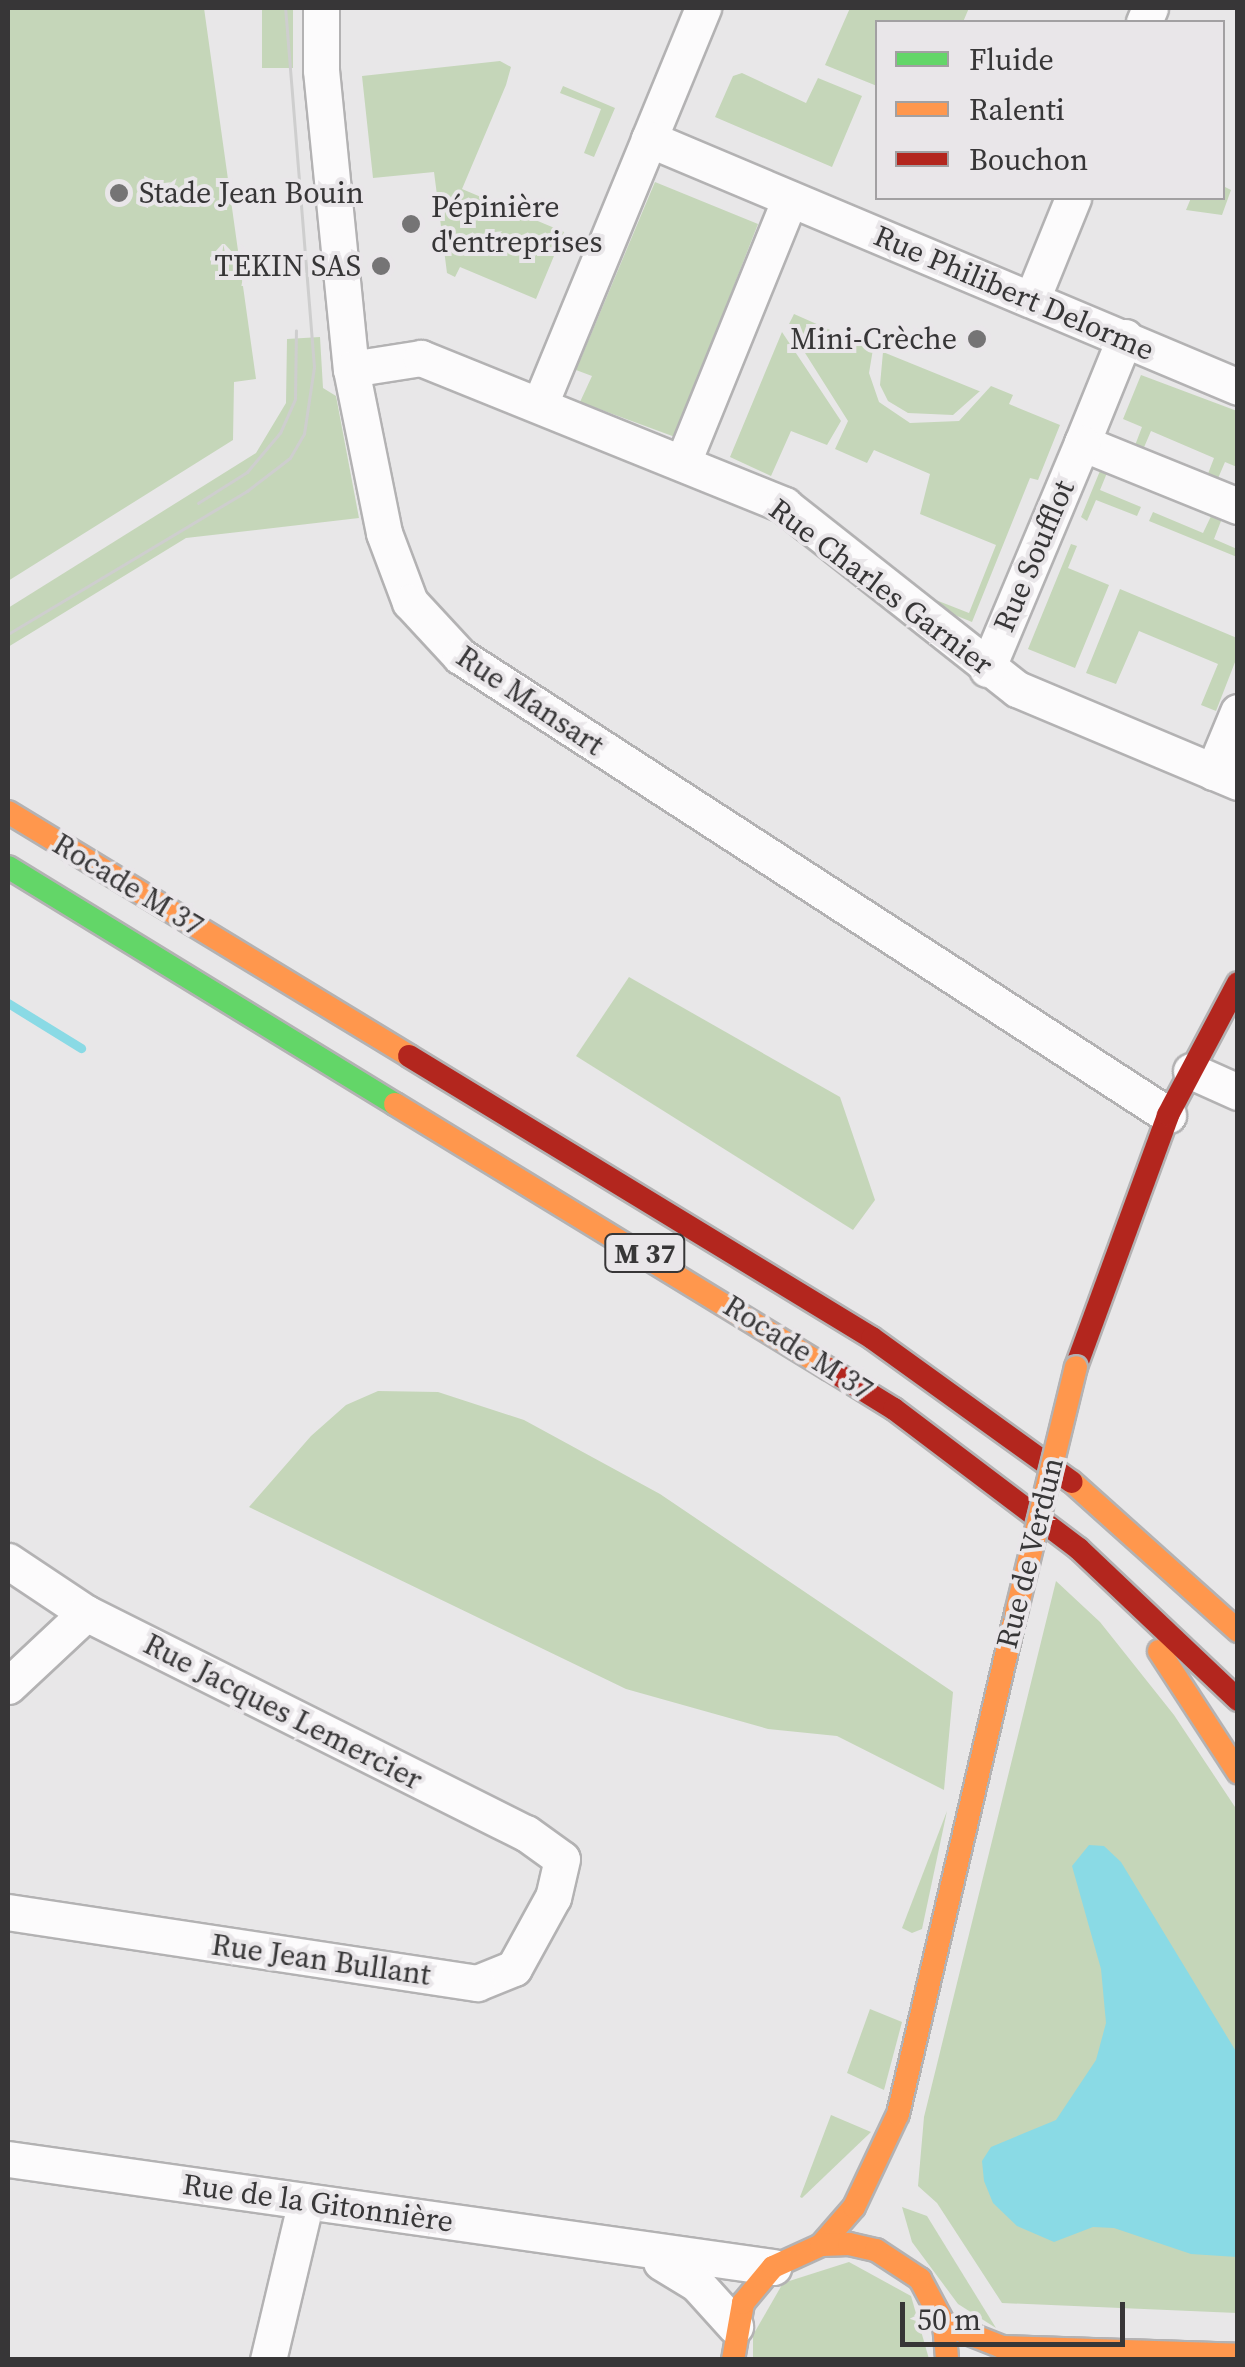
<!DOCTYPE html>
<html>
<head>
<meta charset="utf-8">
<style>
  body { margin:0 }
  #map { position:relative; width:1245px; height:2367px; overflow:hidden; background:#e8e7e8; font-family:"Source Serif 4",serif }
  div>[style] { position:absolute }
  .green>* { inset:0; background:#c5d6b9; transform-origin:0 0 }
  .water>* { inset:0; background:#8adae5 }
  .stream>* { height:9px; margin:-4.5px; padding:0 4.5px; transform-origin:4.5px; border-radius:4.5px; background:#8adae5 }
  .roads { filter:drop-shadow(2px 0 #b3b2b3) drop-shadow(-2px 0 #b3b2b3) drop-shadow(0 2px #b3b2b3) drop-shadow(0 -2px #b3b2b3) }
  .street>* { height:35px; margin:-17.5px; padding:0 17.5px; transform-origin:17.5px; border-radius:17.5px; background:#fcfbfc }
  .fast>* { height:22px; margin:-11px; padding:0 11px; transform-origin:11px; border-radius:11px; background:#63d668 }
  .slow>* { height:22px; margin:-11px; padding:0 11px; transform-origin:11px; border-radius:11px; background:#ff974d }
  .jam>* { height:22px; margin:-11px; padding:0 11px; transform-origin:11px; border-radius:11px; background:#b3261e }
  .tram>* { height:2.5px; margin:-1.25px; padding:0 1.25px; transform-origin:1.25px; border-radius:1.25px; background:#cecece }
  .bridges { filter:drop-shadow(2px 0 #b3b2b3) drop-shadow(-2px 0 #b3b2b3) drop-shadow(0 2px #b3b2b3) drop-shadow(0 -2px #b3b2b3) }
  .slow-bridge>* { height:22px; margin:-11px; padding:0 11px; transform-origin:11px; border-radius:11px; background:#ff974d }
  .dots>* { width:28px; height:28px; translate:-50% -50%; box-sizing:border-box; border:5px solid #e9e6e9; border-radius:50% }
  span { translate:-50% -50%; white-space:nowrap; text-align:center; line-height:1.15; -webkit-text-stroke:8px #e9e6e9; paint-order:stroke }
  .shield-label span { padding:2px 8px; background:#e9e6e9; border:2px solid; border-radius:8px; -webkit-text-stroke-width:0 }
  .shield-label { font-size:28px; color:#373637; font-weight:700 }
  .poi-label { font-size:30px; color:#373637 }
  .left { translate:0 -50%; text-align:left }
  .right { translate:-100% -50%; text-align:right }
  .street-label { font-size:30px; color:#373637 }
  .frame { position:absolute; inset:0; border:10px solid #373637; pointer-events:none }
  .legend { position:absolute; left:875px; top:20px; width:350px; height:180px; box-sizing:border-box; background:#e9e6e9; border:2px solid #a2a0a2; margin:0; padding:12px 18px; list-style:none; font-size:30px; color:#373637 }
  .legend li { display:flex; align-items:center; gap:20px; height:50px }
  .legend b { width:50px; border:2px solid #a2a0a2 }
  .scale { position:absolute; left:900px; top:2302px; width:225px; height:45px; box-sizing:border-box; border:5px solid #373637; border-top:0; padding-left:12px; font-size:30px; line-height:35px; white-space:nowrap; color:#373637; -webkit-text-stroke:8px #e9e6e9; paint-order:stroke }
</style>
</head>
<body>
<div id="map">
  <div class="green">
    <div style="clip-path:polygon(8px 8px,204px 8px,256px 379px,234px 382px,233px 440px,8px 581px)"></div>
    <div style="left:262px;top:8px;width:31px;height:60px"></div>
    <div style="clip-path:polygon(850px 8px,969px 8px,963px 22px,878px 22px,877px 86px,825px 65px)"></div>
    <div style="clip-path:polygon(500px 61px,511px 67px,506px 85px,462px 189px,564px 232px,536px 299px,460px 267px,455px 277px,447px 273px,434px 172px,373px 178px,362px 76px)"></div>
    <div style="clip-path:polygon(742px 73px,806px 103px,818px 78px,862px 96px,832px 167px,715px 117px,733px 76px)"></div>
    <div style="clip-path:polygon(563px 86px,615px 108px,594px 157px,584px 153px,601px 109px,560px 93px)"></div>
    <div style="clip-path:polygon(655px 182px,758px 224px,675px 437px,580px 402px,592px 376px,576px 370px)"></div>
    <div style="clip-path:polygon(1223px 186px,1231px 190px,1222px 215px,1186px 210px,1191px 198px,1222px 198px)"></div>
    <div style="clip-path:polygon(794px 314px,873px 349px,869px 373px,879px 402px,910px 423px,959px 421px,991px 386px,1013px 395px,1009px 404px,1060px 425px,1038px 480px,1030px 478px,972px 622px,920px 601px,923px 595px,969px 613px,996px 545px,920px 514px,930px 474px,874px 450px,867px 463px,835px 449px,848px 421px,788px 326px)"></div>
    <div style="clip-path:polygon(782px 332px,841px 421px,827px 445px,791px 431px,771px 476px,730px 457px)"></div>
    <div style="clip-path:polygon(320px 337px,323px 388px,336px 396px,359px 518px,186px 538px,8px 647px,8px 608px,256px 453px,286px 403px,287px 339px)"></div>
    <div style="clip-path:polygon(883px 352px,979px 391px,980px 391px,953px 415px,908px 413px,888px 401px,880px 385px)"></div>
    <div style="clip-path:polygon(1141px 375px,1237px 411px,1237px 467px,1225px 462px,1216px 483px,1206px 479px,1214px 458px,1151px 431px,1142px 452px,1134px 448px,1142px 427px,1123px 419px)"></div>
    <div style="clip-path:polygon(1102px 466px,1109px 468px,1100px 490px,1141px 507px,1137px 516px,1096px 500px,1087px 521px,1081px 517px)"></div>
    <div style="clip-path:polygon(1153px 512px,1203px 533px,1213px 512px,1223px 516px,1214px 539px,1237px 549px,1237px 557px,1149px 521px)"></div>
    <div style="clip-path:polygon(1071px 544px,1077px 546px,1068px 568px,1109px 585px,1075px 668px,1028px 649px)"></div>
    <div style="clip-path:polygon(1120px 589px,1237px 638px,1237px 657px,1216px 711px,1201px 705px,1218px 664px,1139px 631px,1116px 684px,1086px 673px)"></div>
    <div style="clip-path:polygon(629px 977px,840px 1097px,875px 1200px,853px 1230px,576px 1056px)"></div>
    <div style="clip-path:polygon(378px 1391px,438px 1392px,524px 1420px,660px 1494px,953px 1692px,944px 1790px,837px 1736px,768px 1729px,626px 1689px,249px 1507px,311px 1436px,346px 1405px)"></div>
    <div style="clip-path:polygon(1056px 1581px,1100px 1622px,1174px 1715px,1237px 1810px,1237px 2313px,1002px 2303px,937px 2203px,918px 2186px,924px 2117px)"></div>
    <div style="clip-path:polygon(947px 1811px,922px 1929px,912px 1933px,902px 1928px)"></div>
    <div style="clip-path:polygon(870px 2009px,902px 2022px,884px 2090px,847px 2073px)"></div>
    <div style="clip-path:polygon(831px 2115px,871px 2132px,802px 2198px,800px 2197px)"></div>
    <div style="clip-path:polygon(902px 2207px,927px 2216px,996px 2328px,958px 2304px,912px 2242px)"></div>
    <div style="clip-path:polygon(849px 2262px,911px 2296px,929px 2359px,753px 2360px,753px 2335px,783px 2283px)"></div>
  </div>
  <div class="water">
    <div style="clip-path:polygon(1089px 1845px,1104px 1846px,1121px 1862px,1237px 2053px,1237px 2257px,1191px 2254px,1114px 2228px,1093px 2227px,1054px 2242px,1017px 2226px,993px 2203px,984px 2181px,982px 2161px,991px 2147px,1056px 2120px,1096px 2060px,1106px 2023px,1101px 1969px,1072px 1866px)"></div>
  </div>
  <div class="stream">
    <div style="left:8px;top:1003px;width:86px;rotate:31.7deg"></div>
  </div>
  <div class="roads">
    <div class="street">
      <div style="left:321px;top:8px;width:62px;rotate:90deg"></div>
      <div style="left:321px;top:70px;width:301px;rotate:84.3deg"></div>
      <div style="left:351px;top:369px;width:167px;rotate:78.6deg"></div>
      <div style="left:384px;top:533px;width:74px;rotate:69.4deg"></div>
      <div style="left:410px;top:602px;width:74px;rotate:47.2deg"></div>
      <div style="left:460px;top:656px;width:844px;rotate:32.96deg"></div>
      <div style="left:1144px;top:22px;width:15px;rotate:-67deg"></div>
      <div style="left:649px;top:139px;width:142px;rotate:-67.6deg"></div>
      <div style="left:1032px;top:299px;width:109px;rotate:-67.9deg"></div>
      <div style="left:1125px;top:337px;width:114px;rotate:112.1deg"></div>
      <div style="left:1082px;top:443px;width:168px;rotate:22deg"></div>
      <div style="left:351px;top:369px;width:71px;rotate:-8.9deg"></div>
      <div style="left:421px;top:358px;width:392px;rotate:22deg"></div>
      <div style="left:784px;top:505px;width:297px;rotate:38.3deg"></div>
      <div style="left:1017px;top:689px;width:240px;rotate:22.8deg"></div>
      <div style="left:540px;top:404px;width:287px;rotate:-67.6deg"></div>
      <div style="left:649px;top:139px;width:639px;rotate:22.83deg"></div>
      <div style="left:683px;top:462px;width:284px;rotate:-67.9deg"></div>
      <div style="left:987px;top:669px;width:245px;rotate:-67.2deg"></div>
      <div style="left:1213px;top:772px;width:65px;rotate:-67.4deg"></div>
      <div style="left:1191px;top:1071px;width:51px;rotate:24.1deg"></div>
      <div style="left:8px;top:1561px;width:94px;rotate:33.7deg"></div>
      <div style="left:86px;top:1613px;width:492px;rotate:26.6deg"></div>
      <div style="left:526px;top:1833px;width:44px;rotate:35.8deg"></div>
      <div style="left:562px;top:1859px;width:39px;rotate:103deg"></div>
      <div style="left:553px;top:1897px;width:81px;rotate:118.8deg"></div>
      <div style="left:514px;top:1968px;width:40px;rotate:158deg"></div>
      <div style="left:477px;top:1983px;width:474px;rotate:-171.4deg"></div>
      <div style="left:8px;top:1686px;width:107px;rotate:-43.1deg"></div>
      <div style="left:8px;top:2159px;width:773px;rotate:8.04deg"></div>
      <div style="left:661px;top:2262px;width:42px;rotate:31.4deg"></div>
      <div style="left:697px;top:2284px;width:57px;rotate:47.9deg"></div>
      <div style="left:268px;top:2360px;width:163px;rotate:-76.6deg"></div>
    </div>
    <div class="fast">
      <div style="left:8px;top:867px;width:454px;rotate:31.5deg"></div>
    </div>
    <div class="slow">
      <div style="left:8px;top:812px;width:469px;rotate:31.3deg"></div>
      <div style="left:395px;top:1104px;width:509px;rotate:31.41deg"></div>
      <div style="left:1072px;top:1482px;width:223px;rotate:41.9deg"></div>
      <div style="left:1159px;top:1651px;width:145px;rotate:56.9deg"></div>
      <div style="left:821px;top:2245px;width:50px;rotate:-49deg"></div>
      <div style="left:854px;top:2207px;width:103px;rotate:-64.7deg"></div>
      <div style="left:898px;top:2114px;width:515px;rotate:-76.75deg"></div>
      <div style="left:944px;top:2324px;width:62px;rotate:21.6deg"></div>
      <div style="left:1002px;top:2347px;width:236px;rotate:1.9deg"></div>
      <div style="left:733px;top:2360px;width:58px;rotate:-80deg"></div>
      <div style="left:743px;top:2303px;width:47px;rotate:-50.2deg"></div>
      <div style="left:773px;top:2267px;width:53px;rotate:-24.6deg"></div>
      <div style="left:821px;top:2245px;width:28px;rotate:-2deg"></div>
      <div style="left:849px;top:2244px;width:28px;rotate:13deg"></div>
      <div style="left:876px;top:2250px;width:53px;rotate:33.4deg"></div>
      <div style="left:920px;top:2279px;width:51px;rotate:61.9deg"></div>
      <div style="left:944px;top:2324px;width:36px;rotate:85deg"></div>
    </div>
    <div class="jam">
      <div style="left:409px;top:1056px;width:542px;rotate:31.34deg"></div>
      <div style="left:872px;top:1338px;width:246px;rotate:35.8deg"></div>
      <div style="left:1076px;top:1367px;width:268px;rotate:-69.9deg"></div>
      <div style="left:1168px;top:1115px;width:149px;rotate:-62.1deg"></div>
      <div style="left:829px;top:1369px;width:76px;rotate:31.6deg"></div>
      <div style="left:894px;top:1409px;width:232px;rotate:37.1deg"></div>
      <div style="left:1079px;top:1549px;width:219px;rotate:43.5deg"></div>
    </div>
  </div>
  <div class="tram">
    <div style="left:198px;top:503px;width:58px;rotate:-32.3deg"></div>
    <div style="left:247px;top:472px;width:51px;rotate:-49.8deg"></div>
    <div style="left:280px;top:433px;width:37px;rotate:-66deg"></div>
    <div style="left:295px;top:399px;width:68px;rotate:-89.2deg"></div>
    <div style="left:8px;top:634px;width:279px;rotate:-30.9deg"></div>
    <div style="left:247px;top:491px;width:54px;rotate:-37.5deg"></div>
    <div style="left:290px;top:458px;width:28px;rotate:-60deg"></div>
    <div style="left:304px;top:434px;width:68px;rotate:-81.5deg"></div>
    <div style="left:314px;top:367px;width:360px;rotate:-94.6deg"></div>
  </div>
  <div class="bridges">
    <div class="slow-bridge">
      <div style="left:1016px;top:1613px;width:253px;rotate:-76.3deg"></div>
    </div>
  </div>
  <div class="dots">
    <div style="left:119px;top:193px;background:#757475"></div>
    <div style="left:411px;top:224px;background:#757475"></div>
    <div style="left:381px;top:266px;background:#757475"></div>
    <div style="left:977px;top:339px;background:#757475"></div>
  </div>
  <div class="shield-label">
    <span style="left:645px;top:1253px">M 37</span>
  </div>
  <div class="poi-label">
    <span class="left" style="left:139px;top:193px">Stade Jean Bouin</span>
    <span class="left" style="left:431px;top:224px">Pépinière<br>d'entreprises</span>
    <span class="right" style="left:361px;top:266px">TEKIN SAS</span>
    <span class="right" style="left:957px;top:339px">Mini-Crèche</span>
  </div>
  <div class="street-label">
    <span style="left:1014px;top:293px;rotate:23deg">Rue Philibert Delorme</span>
    <span style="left:1034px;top:556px;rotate:-67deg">Rue Soufflot</span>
    <span style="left:881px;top:587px;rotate:37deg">Rue Charles Garnier</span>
    <span style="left:530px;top:701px;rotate:34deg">Rue Mansart</span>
    <span style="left:128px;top:885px;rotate:31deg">Rocade M 37</span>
    <span style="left:798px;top:1348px;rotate:32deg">Rocade M 37</span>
    <span style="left:1030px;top:1553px;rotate:-76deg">Rue de Verdun</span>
    <span style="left:283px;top:1712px;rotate:27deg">Rue Jacques Lemercier</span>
    <span style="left:321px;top:1960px;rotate:8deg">Rue Jean Bullant</span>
    <span style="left:318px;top:2203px;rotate:8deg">Rue de la Gitonnière</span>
  </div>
  <div class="frame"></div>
  <ul class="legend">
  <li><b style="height:12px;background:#63d668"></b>Fluide</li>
  <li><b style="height:12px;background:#ff974d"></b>Ralenti</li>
  <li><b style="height:12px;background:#b3261e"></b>Bouchon</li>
  </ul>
  <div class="scale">50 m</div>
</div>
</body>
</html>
